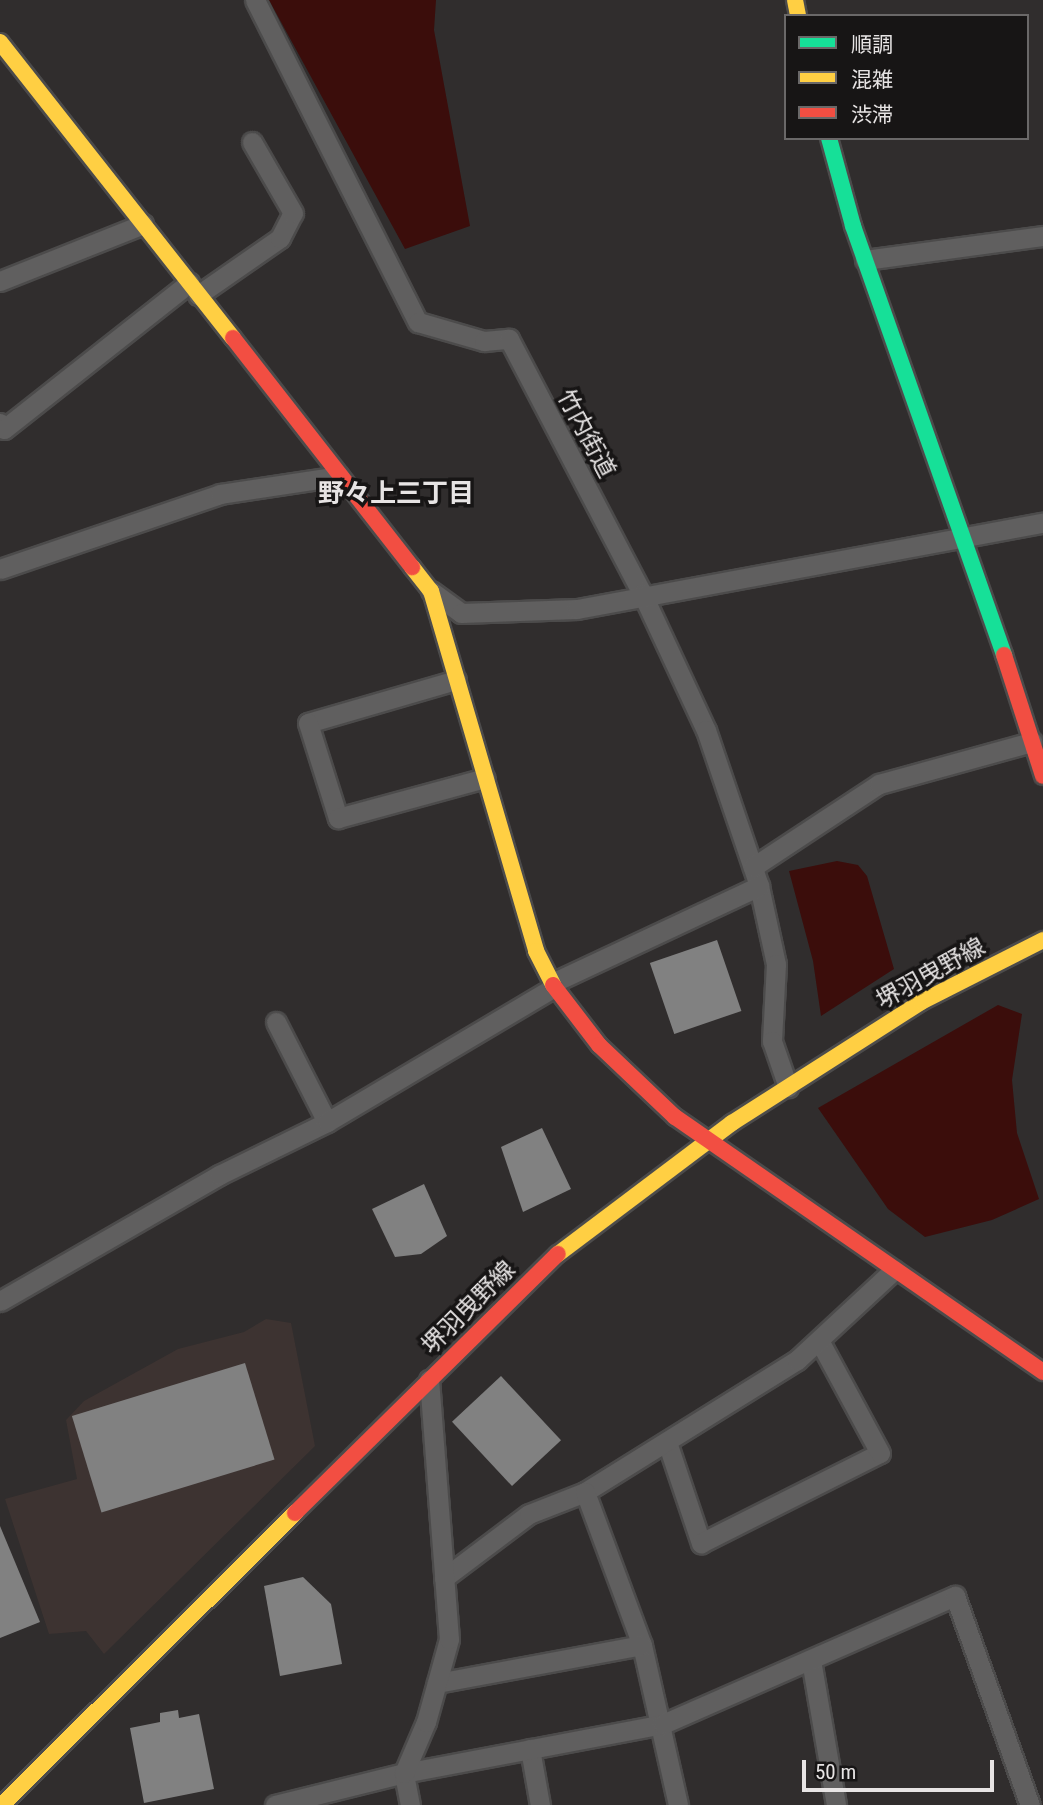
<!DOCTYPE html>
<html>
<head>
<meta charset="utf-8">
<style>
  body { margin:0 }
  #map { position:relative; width:1043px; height:1805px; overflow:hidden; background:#302d2d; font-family:"Roboto Condensed","Noto Sans JP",sans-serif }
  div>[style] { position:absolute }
  .built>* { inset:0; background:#3d3331 }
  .water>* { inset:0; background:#3b0d0b }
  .building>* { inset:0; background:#818181; transform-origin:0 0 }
  .roads { filter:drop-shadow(2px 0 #4c4b4b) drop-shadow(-2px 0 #4c4b4b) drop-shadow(0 2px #4c4b4b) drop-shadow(0 -2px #4c4b4b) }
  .street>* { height:19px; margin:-9.5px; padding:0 9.5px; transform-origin:9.5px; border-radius:9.5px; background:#605f5f }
  .fast>* { height:16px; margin:-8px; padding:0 8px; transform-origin:8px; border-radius:8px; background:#16e098 }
  .slow>* { height:16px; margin:-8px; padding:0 8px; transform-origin:8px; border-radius:8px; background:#ffcf43 }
  .jam>* { height:16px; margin:-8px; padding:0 8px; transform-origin:8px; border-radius:8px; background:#f24e42 }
  span { translate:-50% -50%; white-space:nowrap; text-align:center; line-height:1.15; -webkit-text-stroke:7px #171515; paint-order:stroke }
  .street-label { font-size:24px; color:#e7e4e4 }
  .neighbourhood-label { font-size:26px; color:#e7e4e4; font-weight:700 }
  .legend { position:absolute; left:784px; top:14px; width:245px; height:126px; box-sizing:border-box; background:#171515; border:2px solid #6a6868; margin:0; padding:9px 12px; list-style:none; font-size:21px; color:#e7e4e4 }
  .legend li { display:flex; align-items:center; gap:14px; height:35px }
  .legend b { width:35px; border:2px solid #6a6868 }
  .scale { position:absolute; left:802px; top:1760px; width:192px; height:32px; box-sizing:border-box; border:4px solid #e7e4e4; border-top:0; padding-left:9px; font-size:21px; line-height:24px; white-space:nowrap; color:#e7e4e4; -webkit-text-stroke:5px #171515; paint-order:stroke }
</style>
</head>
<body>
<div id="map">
  <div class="built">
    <div style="clip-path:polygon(266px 1319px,291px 1323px,315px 1446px,104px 1654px,86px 1631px,49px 1634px,5px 1499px,77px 1479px,66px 1420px,84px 1401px,178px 1349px,244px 1332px)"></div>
  </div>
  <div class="water">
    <div style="clip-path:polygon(269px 0,436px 0,434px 30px,470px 226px,405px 249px)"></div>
    <div style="clip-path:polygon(837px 861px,858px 865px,867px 876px,894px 969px,821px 1016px,813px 961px,789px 871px)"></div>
    <div style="clip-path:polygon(998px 1005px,1022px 1014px,1012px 1080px,1017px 1133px,1039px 1199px,992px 1220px,925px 1237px,888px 1209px,818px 1108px)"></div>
  </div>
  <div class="building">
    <div style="left:717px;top:940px;width:75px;height:71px;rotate:71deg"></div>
    <div style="clip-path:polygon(542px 1128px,571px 1189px,523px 1212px,501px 1147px)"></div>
    <div style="clip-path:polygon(424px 1184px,447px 1236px,421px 1254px,395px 1257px,372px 1209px)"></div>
    <div style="left:245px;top:1363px;width:101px;height:181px;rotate:73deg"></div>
    <div style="left:501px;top:1376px;width:88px;height:67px;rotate:47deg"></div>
    <div style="clip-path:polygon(0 1526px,40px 1622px,0 1638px)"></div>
    <div style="clip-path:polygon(303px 1577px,331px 1604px,342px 1664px,280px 1676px,264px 1586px)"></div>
    <div style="clip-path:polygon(178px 1710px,179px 1718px,199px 1714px,214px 1789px,144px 1803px,130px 1728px,160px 1722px,160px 1713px)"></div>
  </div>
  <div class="roads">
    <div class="street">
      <div style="left:255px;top:0;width:361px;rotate:63.2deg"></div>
      <div style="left:418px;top:322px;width:69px;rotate:16.1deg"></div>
      <div style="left:484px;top:341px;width:25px;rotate:-5deg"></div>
      <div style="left:509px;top:339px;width:287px;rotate:62.4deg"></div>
      <div style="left:642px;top:593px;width:151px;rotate:65deg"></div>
      <div style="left:706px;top:730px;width:165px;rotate:71.2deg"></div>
      <div style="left:759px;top:886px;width:80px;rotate:77.7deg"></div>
      <div style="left:776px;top:964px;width:77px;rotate:93deg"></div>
      <div style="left:772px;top:1041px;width:49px;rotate:70.8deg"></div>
      <div style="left:865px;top:260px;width:180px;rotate:-7.7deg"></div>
      <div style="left:0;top:281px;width:154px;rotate:-21.7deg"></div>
      <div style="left:198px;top:295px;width:100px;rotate:-34.8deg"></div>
      <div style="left:280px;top:238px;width:28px;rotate:-63deg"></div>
      <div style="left:293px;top:213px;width:82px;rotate:-120deg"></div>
      <div style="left:0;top:423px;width:7px;rotate:56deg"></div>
      <div style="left:4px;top:429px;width:236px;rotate:-38.3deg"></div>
      <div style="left:0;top:569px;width:232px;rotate:-18.8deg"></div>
      <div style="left:220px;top:494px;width:120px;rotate:-8.6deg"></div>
      <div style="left:431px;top:591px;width:37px;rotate:36deg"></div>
      <div style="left:461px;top:613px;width:116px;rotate:-2deg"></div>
      <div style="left:577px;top:609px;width:474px;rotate:-10.5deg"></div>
      <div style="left:456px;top:680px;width:154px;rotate:163.8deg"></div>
      <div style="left:308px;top:723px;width:100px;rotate:72.5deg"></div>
      <div style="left:338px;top:818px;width:152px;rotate:-15.2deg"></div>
      <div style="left:753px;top:867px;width:151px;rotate:-33.4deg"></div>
      <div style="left:879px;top:784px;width:159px;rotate:-15.4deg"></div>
      <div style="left:552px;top:983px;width:229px;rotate:-25.1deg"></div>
      <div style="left:276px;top:1022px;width:112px;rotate:63deg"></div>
      <div style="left:0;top:1301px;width:253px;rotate:-29.9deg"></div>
      <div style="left:219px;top:1175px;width:120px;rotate:-26.1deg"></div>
      <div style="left:327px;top:1122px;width:264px;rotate:-30.7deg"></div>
      <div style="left:667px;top:1442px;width:107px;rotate:71.4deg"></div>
      <div style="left:701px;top:1543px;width:200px;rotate:-26.7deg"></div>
      <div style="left:880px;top:1453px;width:128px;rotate:-118.4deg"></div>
      <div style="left:585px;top:1492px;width:250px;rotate:-31.9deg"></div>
      <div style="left:797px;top:1360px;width:132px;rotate:-42.9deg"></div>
      <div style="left:444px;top:1578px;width:106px;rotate:-37deg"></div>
      <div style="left:529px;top:1514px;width:60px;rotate:-21.4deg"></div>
      <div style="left:585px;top:1492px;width:163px;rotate:69.6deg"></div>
      <div style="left:642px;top:1645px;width:164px;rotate:77.3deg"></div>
      <div style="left:811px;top:1660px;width:147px;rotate:80.2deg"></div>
      <div style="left:437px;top:1683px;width:208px;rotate:-10.5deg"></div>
      <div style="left:530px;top:1749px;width:57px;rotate:79.9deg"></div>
      <div style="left:275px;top:1805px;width:133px;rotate:-13.9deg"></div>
      <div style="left:404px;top:1773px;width:264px;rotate:-10.7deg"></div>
      <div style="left:663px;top:1724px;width:319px;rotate:-23.7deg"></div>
      <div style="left:955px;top:1596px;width:222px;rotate:70.3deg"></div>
      <div style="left:410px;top:1805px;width:33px;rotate:-101deg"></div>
      <div style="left:404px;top:1773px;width:56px;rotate:-66.7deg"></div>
      <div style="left:426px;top:1722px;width:86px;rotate:-74.5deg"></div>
      <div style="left:449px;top:1639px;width:260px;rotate:-94.4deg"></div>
    </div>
    <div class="fast">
      <div style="left:829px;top:138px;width:91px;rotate:74.7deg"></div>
      <div style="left:853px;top:226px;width:455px;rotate:70.6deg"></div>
    </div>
    <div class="slow">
      <div style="left:795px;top:0;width:16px;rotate:79deg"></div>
      <div style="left:0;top:42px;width:377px;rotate:51.8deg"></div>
      <div style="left:412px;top:567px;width:31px;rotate:52deg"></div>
      <div style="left:431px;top:591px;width:375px;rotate:73.7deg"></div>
      <div style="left:536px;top:951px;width:38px;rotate:63deg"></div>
      <div style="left:558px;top:1254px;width:218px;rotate:-37deg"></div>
      <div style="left:732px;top:1123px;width:224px;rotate:-32.6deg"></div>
      <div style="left:921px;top:1002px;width:137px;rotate:-26.9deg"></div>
      <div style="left:2px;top:1805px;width:414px;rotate:-44.9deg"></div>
    </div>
    <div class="jam">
      <div style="left:233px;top:338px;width:291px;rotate:52deg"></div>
      <div style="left:1004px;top:655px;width:127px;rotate:72.1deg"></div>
      <div style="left:553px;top:985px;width:76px;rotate:52.5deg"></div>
      <div style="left:599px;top:1045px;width:105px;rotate:43.5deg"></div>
      <div style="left:675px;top:1117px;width:448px;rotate:34.7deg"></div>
      <div style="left:295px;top:1513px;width:369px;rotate:-44.6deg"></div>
    </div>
  </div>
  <div class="street-label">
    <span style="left:586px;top:434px;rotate:62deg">竹内街道</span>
    <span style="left:931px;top:974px;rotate:-29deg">堺羽曳野線</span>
    <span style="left:469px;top:1308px;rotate:-45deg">堺羽曳野線</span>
  </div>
  <div class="neighbourhood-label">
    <span style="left:396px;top:494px">野々上三丁目</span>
  </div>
  <ul class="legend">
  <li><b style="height:9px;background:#16e098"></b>順調</li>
  <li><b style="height:9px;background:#ffcf43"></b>混雑</li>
  <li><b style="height:9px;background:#f24e42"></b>渋滞</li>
  </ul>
  <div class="scale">50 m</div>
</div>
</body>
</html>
